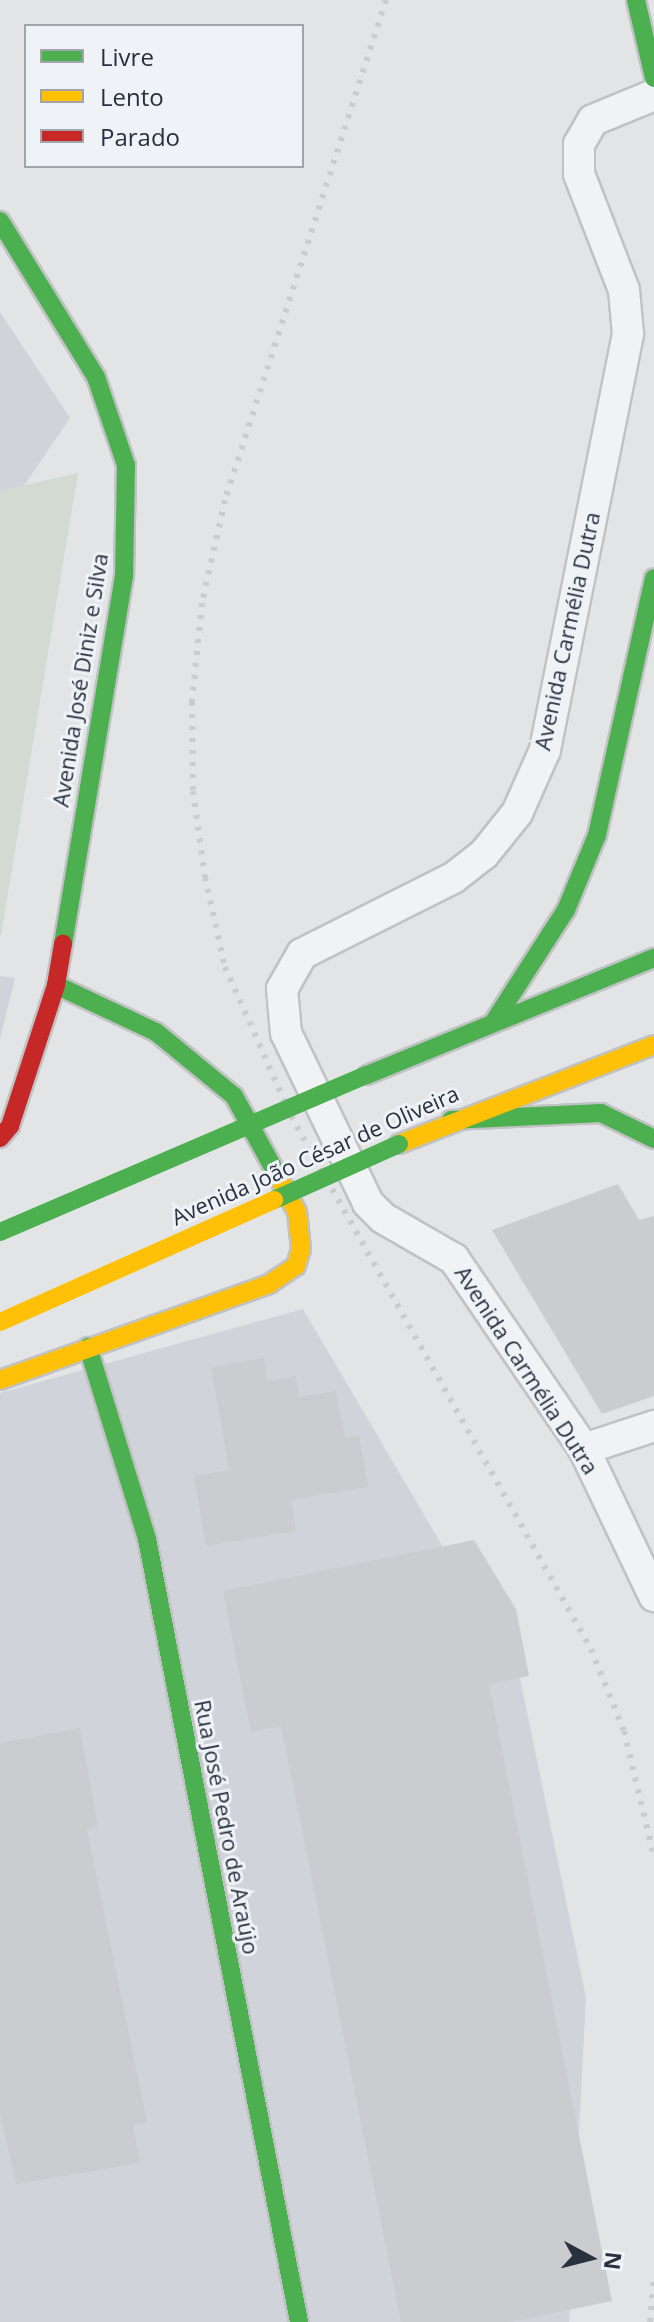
<!DOCTYPE html>
<html>
<head>
<meta charset="utf-8">
<style>
  body { margin:0 }
  #map { position:relative; width:654px; height:2322px; overflow:hidden; background:#e2e4e6; font-family:"Open Sans",sans-serif }
  div>[style] { position:absolute }
  .built>* { inset:0; background:#d0d3d9 }
  .green>* { inset:0; background:#d3dad2 }
  .building>* { inset:0; background:#cacccf }
  .roads { filter:drop-shadow(2px 0 #c0c2c4) drop-shadow(-2px 0 #c0c2c4) drop-shadow(0 2px #c0c2c4) drop-shadow(0 -2px #c0c2c4) }
  .street>* { height:30px; margin:-15px; padding:0 15px; transform-origin:15px; border-radius:15px; background:#f1f2f4 }
  .fast>* { height:18px; margin:-9px; padding:0 9px; transform-origin:9px; border-radius:9px; background:#4caf50 }
  .slow>* { height:18px; margin:-9px; padding:0 9px; transform-origin:9px; border-radius:9px; background:#ffc107 }
  .jam>* { height:18px; margin:-9px; padding:0 9px; transform-origin:9px; border-radius:9px; background:#c62828 }
  .rail>* { height:6px; margin-top:-3px; transform-origin:0; background:repeating-linear-gradient(90deg,#cbccce 0 4px,transparent 0 12px) }
  .fast-bridge>* { height:18px; margin:-9px; padding:0 9px; transform-origin:9px; border-radius:9px; background:#4caf50 }
  .slow-bridge>* { height:18px; margin:-9px; padding:0 9px; transform-origin:9px; border-radius:9px; background:#ffc107 }
  span { translate:-50% -50%; white-space:nowrap; text-align:center; line-height:1.15; -webkit-text-stroke:6px #eff2f6; paint-order:stroke }
  .street-label { font-size:22px; color:#29313f }
  .legend { position:absolute; left:24px; top:24px; width:280px; height:144px; box-sizing:border-box; background:#eff2f6; border:2px solid #a0a5ad; margin:0; padding:10px 14px; list-style:none; font-size:24px; color:#29313f }
  .legend li { display:flex; align-items:center; gap:16px; height:40px }
  .legend b { width:40px; border:2px solid #a0a5ad }
  .north { position:absolute; left:550px; top:2218px; width:80px; height:80px; -webkit-text-stroke:6px #eff2f6; paint-order:stroke; rotate:97deg; font-size:22px; font-weight:700; line-height:32px; text-align:center; color:#29313f }
  .north::after { content:''; display:block; margin:auto; width:28px; height:36px; background:#29313f; clip-path:polygon(50% 0,100% 100%,50% 72%,0 100%) }
</style>
</head>
<body>
<div id="map">
  <div class="built">
    <div style="clip-path:polygon(0 312px,70px 418px,15px 499px,0 498px)"></div>
    <div style="clip-path:polygon(0 976px,15px 978px,0 1039px)"></div>
    <div style="clip-path:polygon(303px 1309px,520px 1678px,586px 1998px,569px 2322px,0 2322px,0 1393px)"></div>
  </div>
  <div class="green">
    <div style="clip-path:polygon(78px 473px,1px 935px,0 935px,0 491px)"></div>
  </div>
  <div class="building">
    <div style="clip-path:polygon(618px 1184px,639px 1220px,654px 1216px,654px 1396px,602px 1414px,492px 1230px)"></div>
    <div style="clip-path:polygon(264px 1358px,268px 1381px,296px 1376px,299px 1397px,336px 1391px,345px 1438px,359px 1435px,368px 1487px,291px 1500px,296px 1531px,206px 1546px,194px 1476px,229px 1470px,211px 1367px)"></div>
    <div style="clip-path:polygon(474px 1540px,516px 1609px,529px 1676px,489px 1684px,612px 2301px,510px 2322px,401px 2322px,281px 1726px,251px 1732px,223px 1591px)"></div>
    <div style="clip-path:polygon(80px 1728px,98px 1827px,87px 1829px,147px 2122px,133px 2125px,140px 2163px,16px 2184px,0 2112px,0 1743px)"></div>
  </div>
  <div class="roads">
    <div class="street">
      <div style="left:654px;top:95px;width:66px;rotate:157.7deg"></div>
      <div style="left:593px;top:120px;width:28px;rotate:120deg"></div>
      <div style="left:579px;top:144px;width:30px;rotate:90deg"></div>
      <div style="left:579px;top:174px;width:124px;rotate:68.8deg"></div>
      <div style="left:624px;top:290px;width:44px;rotate:84.8deg"></div>
      <div style="left:628px;top:334px;width:424px;rotate:101.3deg"></div>
      <div style="left:545px;top:750px;width:69px;rotate:114deg"></div>
      <div style="left:517px;top:813px;width:53px;rotate:128.8deg"></div>
      <div style="left:484px;top:854px;width:39px;rotate:142deg"></div>
      <div style="left:453px;top:878px;width:169px;rotate:153.3deg"></div>
      <div style="left:302px;top:954px;width:40px;rotate:119.7deg"></div>
      <div style="left:282px;top:989px;width:44px;rotate:84.8deg"></div>
      <div style="left:286px;top:1033px;width:189px;rotate:64.2deg"></div>
      <div style="left:368px;top:1203px;width:21px;rotate:45deg"></div>
      <div style="left:383px;top:1218px;width:82px;rotate:30deg"></div>
      <div style="left:454px;top:1259px;width:230px;rotate:55.6deg"></div>
      <div style="left:584px;top:1449px;width:163px;rotate:64.5deg"></div>
      <div style="left:584px;top:1449px;width:74px;rotate:-18.2deg"></div>
    </div>
    <div class="fast">
      <div style="left:636px;top:0;width:80px;rotate:77deg"></div>
      <div style="left:0;top:221px;width:183px;rotate:58.4deg"></div>
      <div style="left:96px;top:377px;width:93px;rotate:71.2deg"></div>
      <div style="left:126px;top:465px;width:111px;rotate:91deg"></div>
      <div style="left:124px;top:576px;width:373px;rotate:99.4deg"></div>
      <div style="left:56px;top:985px;width:110px;rotate:25.2deg"></div>
      <div style="left:156px;top:1032px;width:101px;rotate:39.4deg"></div>
      <div style="left:234px;top:1096px;width:98px;rotate:61.3deg"></div>
      <div style="left:495px;top:1020px;width:131px;rotate:-57.2deg"></div>
      <div style="left:566px;top:910px;width:81px;rotate:-67.5deg"></div>
      <div style="left:597px;top:835px;width:263px;rotate:-77.5deg"></div>
      <div style="left:367px;top:1075px;width:310px;rotate:-22.2deg"></div>
      <div style="left:451px;top:1120px;width:150px;rotate:-2.7deg"></div>
      <div style="left:601px;top:1113px;width:59px;rotate:26.1deg"></div>
      <div style="left:88px;top:1347px;width:201px;rotate:72.9deg"></div>
      <div style="left:147px;top:1539px;width:798px;rotate:79.01deg"></div>
    </div>
    <div class="slow">
      <div style="left:399px;top:1144px;width:274px;rotate:-21.2deg"></div>
      <div style="left:0;top:1380px;width:286px;rotate:-19.6deg"></div>
      <div style="left:269px;top:1284px;width:32px;rotate:-34deg"></div>
      <div style="left:296px;top:1266px;width:18px;rotate:-74deg"></div>
      <div style="left:301px;top:1249px;width:37px;rotate:-96deg"></div>
      <div style="left:297px;top:1212px;width:34px;rotate:-118deg"></div>
    </div>
    <div class="jam">
      <div style="left:0;top:1138px;width:16px;rotate:-50deg"></div>
      <div style="left:10px;top:1126px;width:148px;rotate:-71.9deg"></div>
      <div style="left:56px;top:985px;width:42px;rotate:-80.3deg"></div>
    </div>
  </div>
  <div class="rail">
    <div style="left:386px;top:0;width:525px;rotate:107.85deg"></div>
    <div style="left:225px;top:500px;width:106px;rotate:102.6deg"></div>
    <div style="left:202px;top:603px;width:100px;rotate:95.8deg"></div>
    <div style="left:192px;top:702px;width:89px;rotate:89.4deg"></div>
    <div style="left:193px;top:791px;width:87px;rotate:82.1deg"></div>
    <div style="left:205px;top:877px;width:92px;rotate:77.5deg"></div>
    <div style="left:225px;top:967px;width:163px;rotate:66.1deg"></div>
    <div style="left:291px;top:1116px;width:612px;rotate:60.63deg"></div>
    <div style="left:591px;top:1649px;width:88px;rotate:68.1deg"></div>
    <div style="left:624px;top:1731px;width:130px;rotate:76.6deg"></div>
    <div style="left:650px;top:2322px;width:48px;rotate:-85.2deg"></div>
  </div>
  <div class="fast-bridge">
    <div style="left:274px;top:1200px;width:137px;rotate:-24.1deg"></div>
    <div style="left:0;top:1232px;width:399px;rotate:-23.2deg"></div>
  </div>
  <div class="slow-bridge">
    <div style="left:0;top:1322px;width:300px;rotate:-24deg"></div>
  </div>
  <div class="street-label">
    <span style="left:567px;top:631px;rotate:-78deg">Avenida Carmélia Dutra</span>
    <span style="left:80px;top:680px;rotate:-81deg">Avenida José Diniz e Silva</span>
    <span style="left:315px;top:1155px;rotate:-24deg">Avenida João César de Oliveira</span>
    <span style="left:527px;top:1370px;rotate:57deg">Avenida Carmélia Dutra</span>
    <span style="left:227px;top:1827px;rotate:79deg">Rua José Pedro de Araújo</span>
  </div>
  <ul class="legend">
  <li><b style="height:10px;background:#4caf50"></b>Livre</li>
  <li><b style="height:10px;background:#ffc107"></b>Lento</li>
  <li><b style="height:10px;background:#c62828"></b>Parado</li>
  </ul>
  <div class="north">N</div>
</div>
</body>
</html>
